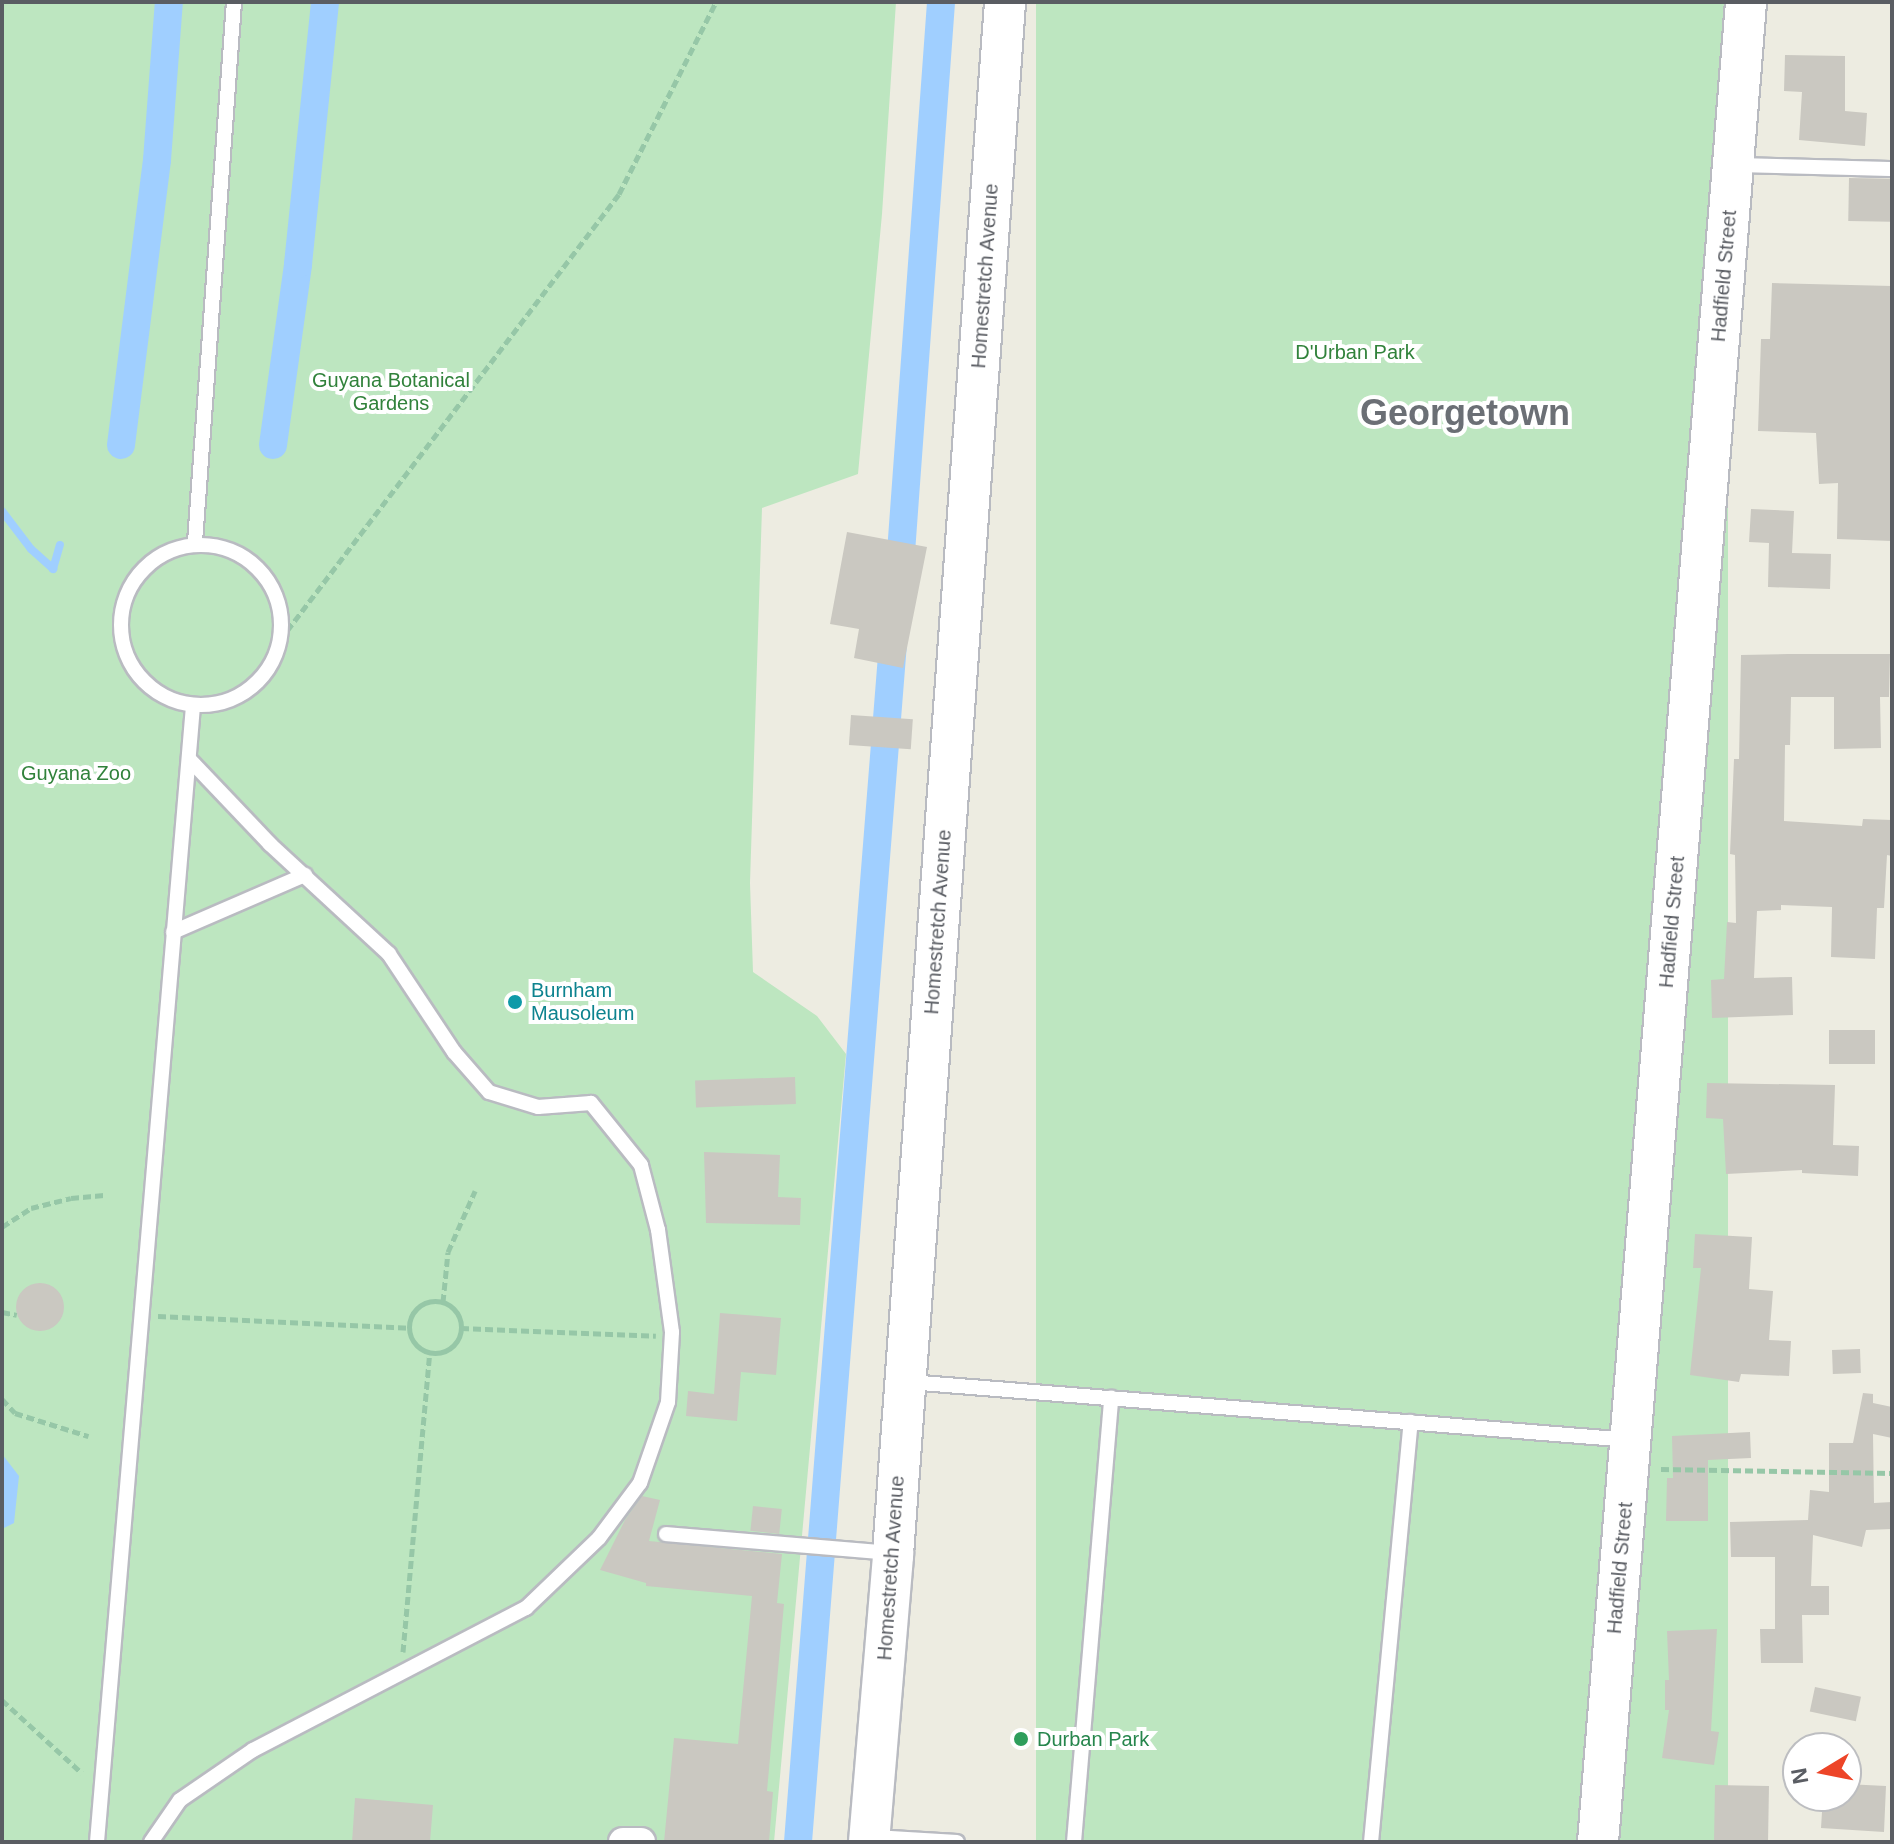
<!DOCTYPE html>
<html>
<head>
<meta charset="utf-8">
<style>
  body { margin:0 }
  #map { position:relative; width:1894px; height:1844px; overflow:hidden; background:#edece1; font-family:Arial,sans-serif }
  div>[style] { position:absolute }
  .green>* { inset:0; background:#bde6c0; transform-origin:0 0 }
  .water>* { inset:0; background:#a0cfff }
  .stream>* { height:8px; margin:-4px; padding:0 4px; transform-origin:4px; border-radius:4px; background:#a0cfff }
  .canal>* { height:28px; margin:-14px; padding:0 14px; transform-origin:14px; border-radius:14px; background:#a0cfff }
  .building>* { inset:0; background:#cac8c1; transform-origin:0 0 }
  .round { border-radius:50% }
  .path>* { height:5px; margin-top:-2.5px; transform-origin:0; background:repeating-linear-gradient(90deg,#96c7a7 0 8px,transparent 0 12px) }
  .path>.ring { margin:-2.5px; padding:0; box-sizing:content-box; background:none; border:5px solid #96c7a7; border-radius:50% }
  .roads { filter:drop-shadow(2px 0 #b9bbc1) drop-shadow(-2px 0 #b9bbc1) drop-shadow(0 2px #b9bbc1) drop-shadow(0 -2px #b9bbc1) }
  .lane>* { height:14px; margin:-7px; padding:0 7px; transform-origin:7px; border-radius:7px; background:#fff }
  .lane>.ring { margin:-7px; padding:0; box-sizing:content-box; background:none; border:14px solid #fff; border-radius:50% }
  .street>* { height:28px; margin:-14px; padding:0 14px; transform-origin:14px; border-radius:14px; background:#fff }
  .secondary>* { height:40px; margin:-20px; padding:0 20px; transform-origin:20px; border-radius:20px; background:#fff }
  .dots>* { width:22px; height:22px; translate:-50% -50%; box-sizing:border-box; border:4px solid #fff; border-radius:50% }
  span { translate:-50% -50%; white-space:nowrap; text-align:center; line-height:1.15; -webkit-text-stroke:8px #fff; paint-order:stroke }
  .street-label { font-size:20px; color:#5a5d63 }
  .park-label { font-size:20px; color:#31823b }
  .culture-label { font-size:20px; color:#0d838f }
  .left { translate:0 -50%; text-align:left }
  .leisure-label { font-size:20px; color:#27864d }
  .town-label { font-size:36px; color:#6b6f75; font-weight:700 }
  .frame { position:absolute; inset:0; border:4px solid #5a5d63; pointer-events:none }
  .north { position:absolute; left:1782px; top:1732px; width:80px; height:80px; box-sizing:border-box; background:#fff; border:2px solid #bdbec1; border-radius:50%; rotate:260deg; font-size:22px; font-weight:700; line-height:32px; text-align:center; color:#5a5d63 }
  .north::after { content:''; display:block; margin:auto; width:28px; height:36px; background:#ed4528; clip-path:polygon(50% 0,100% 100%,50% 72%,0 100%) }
</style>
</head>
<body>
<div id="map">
  <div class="green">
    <div style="clip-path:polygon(2px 2px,896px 2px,882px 214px,858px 474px,762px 508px,750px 883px,753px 972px,817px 1016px,846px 1054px,774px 1842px,2px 1842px)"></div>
    <div style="left:1036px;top:2px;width:692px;height:1845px"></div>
  </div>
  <div class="water">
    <div style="clip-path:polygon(2px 1454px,19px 1476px,14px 1523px,2px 1529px)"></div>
  </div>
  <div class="stream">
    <div style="left:2px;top:511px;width:48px;rotate:52.7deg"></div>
    <div style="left:31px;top:549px;width:30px;rotate:42deg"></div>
    <div style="left:53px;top:569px;width:25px;rotate:-74deg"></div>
  </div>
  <div class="canal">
    <div style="left:121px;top:445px;width:287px;rotate:-82.8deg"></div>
    <div style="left:157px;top:160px;width:158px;rotate:-85.7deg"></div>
    <div style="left:273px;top:445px;width:183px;rotate:-82.1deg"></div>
    <div style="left:298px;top:264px;width:263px;rotate:-84.1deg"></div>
    <div style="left:899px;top:580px;width:580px;rotate:-85.84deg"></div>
    <div style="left:798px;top:1842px;width:1217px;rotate:-85.47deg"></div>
  </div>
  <div class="building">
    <div style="clip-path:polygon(1785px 55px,1845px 56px,1845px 111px,1867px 113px,1865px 146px,1799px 140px,1802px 92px,1784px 91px)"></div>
    <div style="left:1849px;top:178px;width:43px;height:43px;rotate:1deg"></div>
    <div style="clip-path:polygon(1772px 283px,1892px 286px,1892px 541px,1837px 539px,1838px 483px,1819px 484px,1816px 433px,1758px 431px,1761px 339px,1770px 339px)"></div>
    <div style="clip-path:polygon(1751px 509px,1794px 511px,1792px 553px,1831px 554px,1830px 589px,1768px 587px,1769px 543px,1749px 542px)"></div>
    <div style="clip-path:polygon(847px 532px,927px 547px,903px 668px,854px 658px,859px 629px,830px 624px)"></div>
    <div style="clip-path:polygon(1788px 654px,1890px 654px,1889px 697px,1880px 697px,1881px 748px,1834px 749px,1834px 697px,1791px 697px,1790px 745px,1785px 745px,1784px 821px,1862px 826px,1863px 819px,1892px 820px,1892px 856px,1887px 855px,1884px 908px,1877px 908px,1875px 959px,1831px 957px,1832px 907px,1781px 905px,1781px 910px,1757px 911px,1754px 978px,1792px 977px,1793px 1015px,1712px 1018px,1711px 980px,1724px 979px,1727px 922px,1736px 923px,1735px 855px,1730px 854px,1734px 759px,1739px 759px,1741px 655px)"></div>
    <div style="left:851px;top:715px;width:62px;height:30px;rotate:4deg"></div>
    <div style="left:1875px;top:1030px;width:34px;height:46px;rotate:90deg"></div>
    <div style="left:795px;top:1077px;width:27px;height:100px;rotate:88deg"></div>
    <div style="clip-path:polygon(1707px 1083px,1835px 1085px,1833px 1145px,1859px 1146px,1858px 1176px,1802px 1173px,1802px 1170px,1726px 1174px,1723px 1119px,1706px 1118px)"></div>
    <div style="clip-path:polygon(704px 1152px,780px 1155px,778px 1197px,801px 1198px,800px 1225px,706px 1223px)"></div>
    <div style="clip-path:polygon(1695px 1234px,1752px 1237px,1749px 1289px,1773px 1291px,1769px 1340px,1791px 1341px,1789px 1376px,1741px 1374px,1739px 1382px,1690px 1375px,1701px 1268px,1693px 1268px)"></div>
    <div class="round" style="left:16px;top:1283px;width:48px;height:48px"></div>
    <div style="clip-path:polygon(720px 1313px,781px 1318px,776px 1375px,741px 1372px,737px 1421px,686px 1416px,688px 1391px,714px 1394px)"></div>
    <div style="left:1860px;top:1349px;width:24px;height:28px;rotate:88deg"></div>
    <div style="clip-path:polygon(1863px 1393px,1873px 1394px,1873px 1403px,1892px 1407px,1892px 1438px,1873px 1434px,1874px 1503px,1892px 1502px,1892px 1529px,1866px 1530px,1862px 1547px,1813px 1535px,1811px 1586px,1829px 1586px,1829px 1615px,1802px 1615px,1803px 1663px,1761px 1663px,1760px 1629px,1775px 1629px,1775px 1557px,1731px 1557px,1730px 1522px,1808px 1520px,1810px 1490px,1829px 1492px,1829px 1443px,1853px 1443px)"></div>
    <div style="clip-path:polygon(1750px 1432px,1751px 1458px,1708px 1460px,1708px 1521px,1666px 1521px,1667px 1478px,1673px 1478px,1672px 1436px)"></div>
    <div style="clip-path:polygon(642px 1496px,660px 1500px,649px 1541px,782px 1554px,777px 1603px,784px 1604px,767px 1791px,773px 1792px,769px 1842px,664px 1842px,674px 1738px,738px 1744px,752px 1596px,646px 1586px,646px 1583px,600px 1570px,625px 1520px)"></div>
    <div style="left:753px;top:1506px;width:29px;height:25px;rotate:6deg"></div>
    <div style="clip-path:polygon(1717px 1629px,1711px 1731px,1719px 1732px,1714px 1765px,1662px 1758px,1669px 1710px,1665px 1710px,1665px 1680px,1669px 1680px,1667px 1631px)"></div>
    <div style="left:1815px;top:1687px;width:47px;height:25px;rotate:12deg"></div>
    <div style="clip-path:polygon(1846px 1784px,1886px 1786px,1884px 1832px,1821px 1828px,1823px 1796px,1846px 1796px)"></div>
    <div style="left:1715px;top:1785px;width:54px;height:57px;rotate:1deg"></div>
    <div style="clip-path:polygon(355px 1798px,433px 1805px,430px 1842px,352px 1842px)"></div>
  </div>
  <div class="path">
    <div style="left:280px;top:640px;width:560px;rotate:-52.76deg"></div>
    <div style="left:619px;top:194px;width:215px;rotate:-63.2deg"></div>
    <div style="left:2px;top:1227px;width:35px;rotate:-33deg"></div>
    <div style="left:31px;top:1208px;width:41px;rotate:-14deg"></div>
    <div style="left:71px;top:1198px;width:36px;rotate:-5deg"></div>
    <div class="ring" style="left:409px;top:1301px;width:47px;height:47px"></div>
    <div style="left:443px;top:1302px;width:50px;rotate:-84.3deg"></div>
    <div style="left:448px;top:1252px;width:67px;rotate:-66.1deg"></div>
    <div style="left:2px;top:1312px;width:15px;rotate:11deg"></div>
    <div style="left:158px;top:1316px;width:251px;rotate:2.7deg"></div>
    <div style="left:461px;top:1328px;width:195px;rotate:2.3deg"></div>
    <div style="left:2px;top:1399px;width:19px;rotate:47deg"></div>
    <div style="left:15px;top:1413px;width:77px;rotate:17.5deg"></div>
    <div style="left:1661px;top:1469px;width:231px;rotate:1deg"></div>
    <div style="left:403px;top:1652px;width:301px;rotate:-84.9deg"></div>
    <div style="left:2px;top:1700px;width:108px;rotate:42.4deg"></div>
  </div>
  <div class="roads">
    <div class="lane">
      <div style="left:1736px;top:165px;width:156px;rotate:1.5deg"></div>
      <div style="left:195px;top:542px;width:541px;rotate:-85.87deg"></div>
      <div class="ring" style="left:121px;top:545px;width:146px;height:146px"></div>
      <div style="left:173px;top:932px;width:144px;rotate:-23.4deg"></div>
      <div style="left:909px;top:1382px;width:723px;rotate:4.6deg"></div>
      <div style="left:666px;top:1534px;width:228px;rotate:4.8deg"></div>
      <div style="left:874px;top:1837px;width:83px;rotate:3.4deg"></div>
      <div style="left:97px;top:1842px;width:1139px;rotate:-85.17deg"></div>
      <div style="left:151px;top:1842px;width:51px;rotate:-55.4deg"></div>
      <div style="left:180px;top:1800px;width:88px;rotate:-34.4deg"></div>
      <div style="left:253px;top:1750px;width:308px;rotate:-27.5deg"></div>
      <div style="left:526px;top:1608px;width:101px;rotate:-43.8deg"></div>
      <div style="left:599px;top:1538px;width:69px;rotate:-53.3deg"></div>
      <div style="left:640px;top:1483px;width:86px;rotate:-70.9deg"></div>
      <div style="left:668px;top:1402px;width:70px;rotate:-86.7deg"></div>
      <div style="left:672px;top:1332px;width:103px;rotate:-97.8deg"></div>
      <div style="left:658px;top:1230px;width:67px;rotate:-104.7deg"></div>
      <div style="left:641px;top:1165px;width:80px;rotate:-128.9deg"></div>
      <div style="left:591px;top:1103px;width:53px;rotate:175.7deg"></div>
      <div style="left:538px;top:1107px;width:51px;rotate:-163deg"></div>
      <div style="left:489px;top:1092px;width:53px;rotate:-131.2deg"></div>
      <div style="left:454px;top:1052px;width:118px;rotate:-123.6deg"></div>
      <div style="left:389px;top:954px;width:162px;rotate:-137.3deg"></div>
      <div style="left:270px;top:844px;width:115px;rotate:-133.6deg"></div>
      <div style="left:1074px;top:1842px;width:446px;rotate:-85.2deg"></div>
      <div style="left:1371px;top:1842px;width:422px;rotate:-84.6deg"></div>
    </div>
    <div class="street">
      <div style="left:623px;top:1842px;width:18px"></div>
    </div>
    <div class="secondary">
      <div style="left:869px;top:1842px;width:289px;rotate:-85.2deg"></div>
      <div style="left:893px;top:1554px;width:1556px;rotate:-85.87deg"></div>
      <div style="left:1598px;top:1842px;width:1846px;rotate:-85.4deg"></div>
    </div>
  </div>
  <div class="dots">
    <div style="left:515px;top:1002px;background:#0f9aa8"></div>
    <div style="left:1021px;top:1739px;background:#2e9e5b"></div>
  </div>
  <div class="street-label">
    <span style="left:985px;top:276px;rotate:-86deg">Homestretch Avenue</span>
    <span style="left:1724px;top:276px;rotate:-85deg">Hadfield Street</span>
    <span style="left:938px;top:922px;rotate:-86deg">Homestretch Avenue</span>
    <span style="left:1672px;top:922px;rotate:-85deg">Hadfield Street</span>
    <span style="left:891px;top:1568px;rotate:-86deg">Homestretch Avenue</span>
    <span style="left:1620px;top:1568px;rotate:-85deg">Hadfield Street</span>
  </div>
  <div class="park-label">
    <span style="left:1355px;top:352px">D'Urban Park</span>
    <span style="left:391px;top:392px">Guyana Botanical<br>Gardens</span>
    <span style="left:76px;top:773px">Guyana Zoo</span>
  </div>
  <div class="culture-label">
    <span class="left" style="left:531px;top:1002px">Burnham<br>Mausoleum</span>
  </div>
  <div class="leisure-label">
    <span class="left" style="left:1037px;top:1739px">Durban Park</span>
  </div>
  <div class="town-label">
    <span style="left:1465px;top:413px">Georgetown</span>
  </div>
  <div class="frame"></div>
  <div class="north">N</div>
</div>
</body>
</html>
